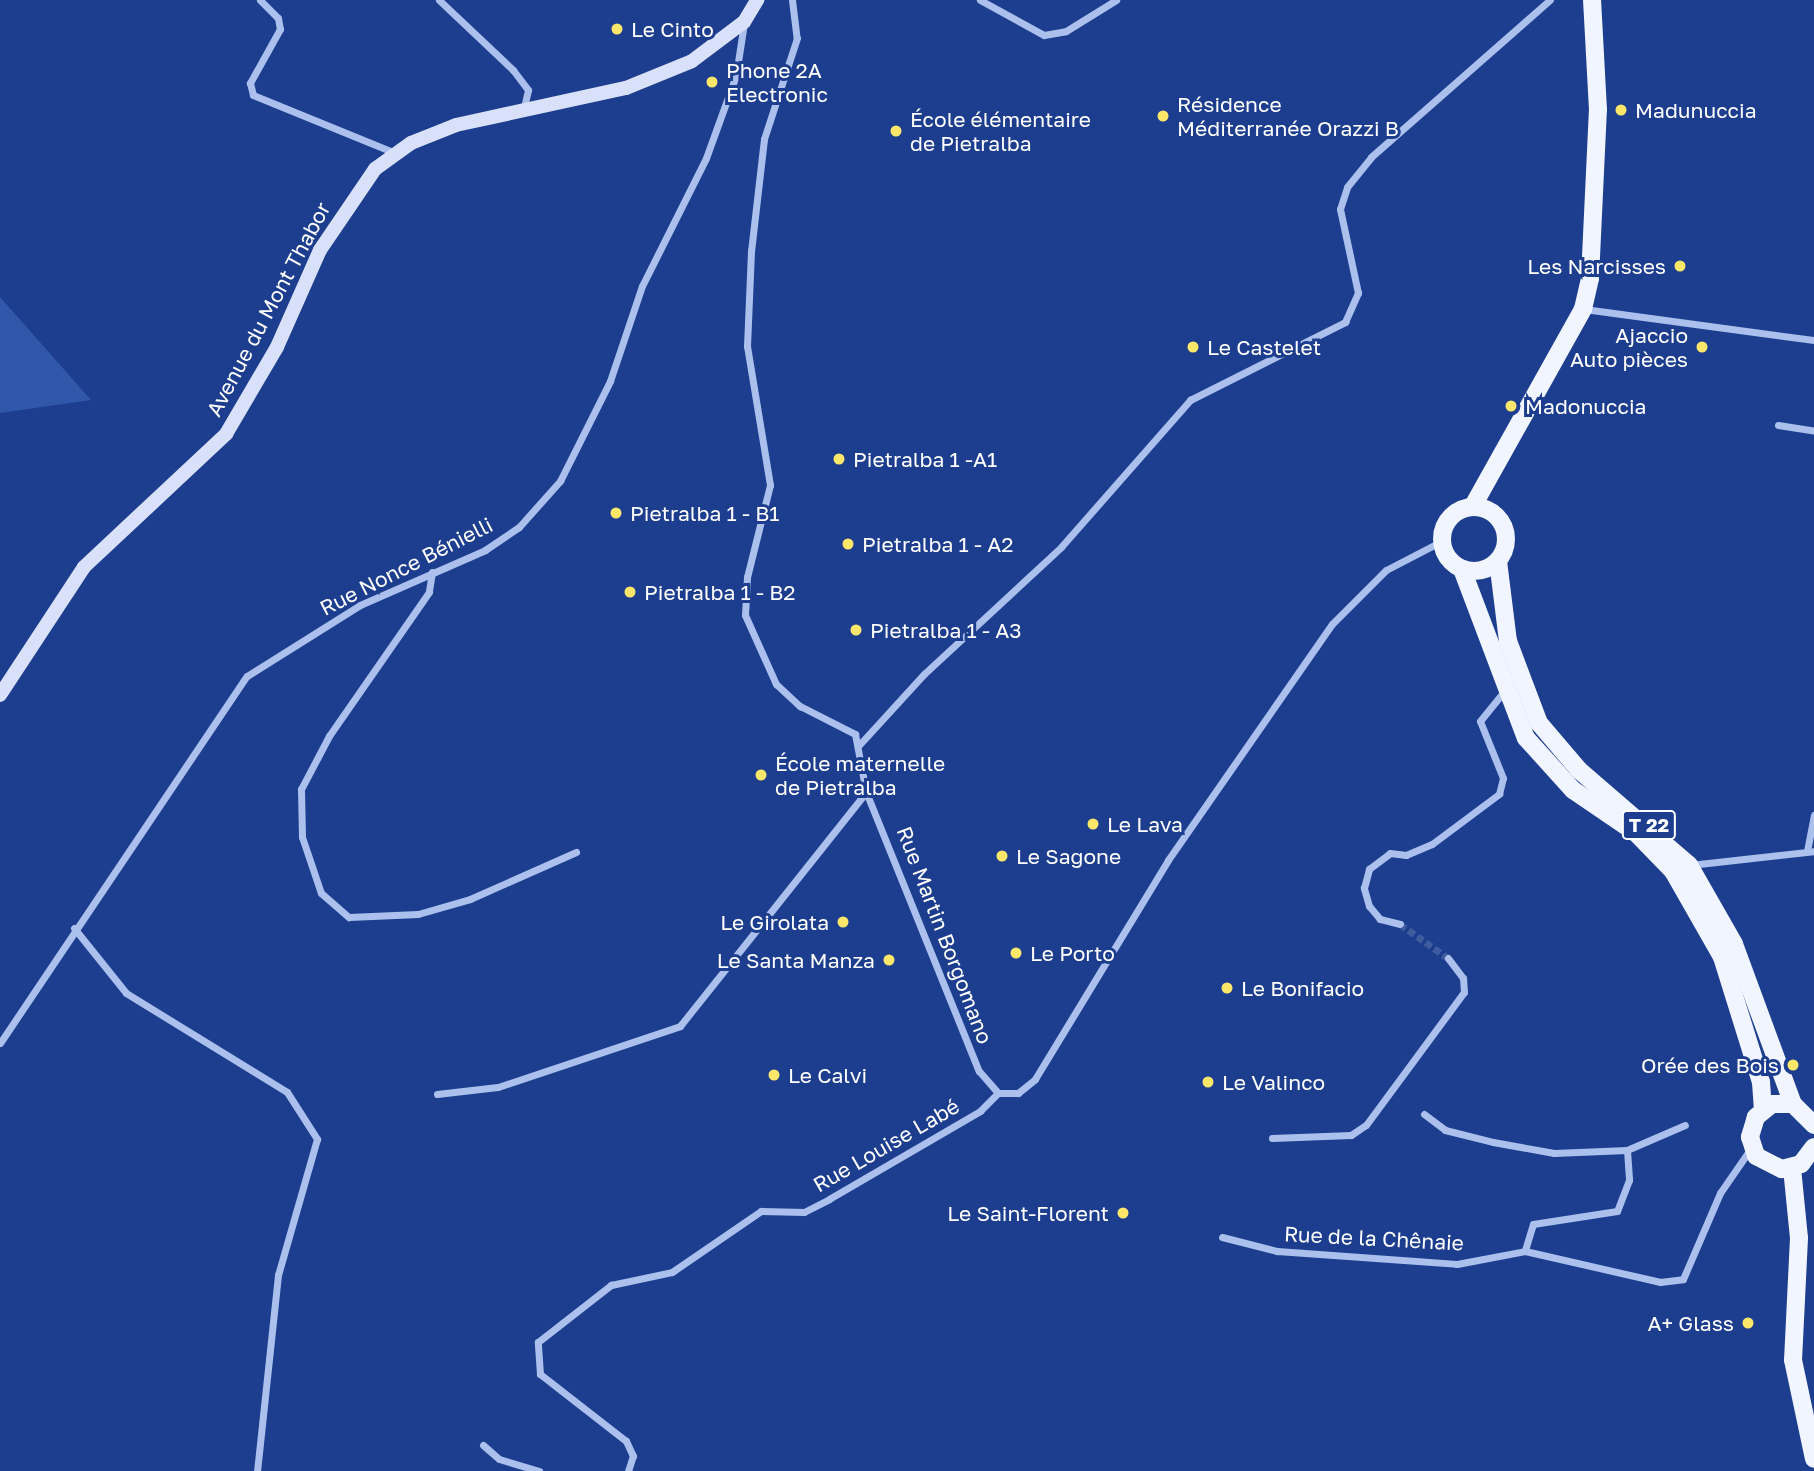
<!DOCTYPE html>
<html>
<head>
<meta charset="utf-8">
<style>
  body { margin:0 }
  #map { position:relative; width:1814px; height:1471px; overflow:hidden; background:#1d3e8e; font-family:"Golos Text",sans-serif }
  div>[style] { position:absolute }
  .green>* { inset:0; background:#3157ab }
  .street-tunnel>* { height:7px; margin-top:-3.5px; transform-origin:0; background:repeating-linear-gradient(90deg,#3f5b9f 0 7px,transparent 0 10.5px) }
  .street>* { height:7px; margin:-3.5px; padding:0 3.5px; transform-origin:3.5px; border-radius:3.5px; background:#abc0ed }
  .secondary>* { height:14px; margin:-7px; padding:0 7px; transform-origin:7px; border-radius:7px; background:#d8e1f9 }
  .primary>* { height:18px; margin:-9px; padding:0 9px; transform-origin:9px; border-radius:9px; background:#f1f5ff }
  .primary>.ring { margin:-9px; padding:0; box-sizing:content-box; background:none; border:18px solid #f1f5ff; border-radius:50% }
  .dots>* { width:19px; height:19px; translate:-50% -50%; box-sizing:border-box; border:4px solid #1d3e8e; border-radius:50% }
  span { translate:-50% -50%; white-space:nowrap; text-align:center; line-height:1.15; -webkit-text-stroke:6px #1d3e8e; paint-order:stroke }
  .shield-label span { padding:2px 5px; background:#1d3e8e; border:2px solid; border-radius:5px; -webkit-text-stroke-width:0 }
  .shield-label { font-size:19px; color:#fff; font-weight:700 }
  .poi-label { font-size:21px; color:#fff }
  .left { translate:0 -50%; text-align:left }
  .right { translate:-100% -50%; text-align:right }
  .street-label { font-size:21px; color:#fff }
</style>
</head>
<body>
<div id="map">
  <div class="green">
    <div style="clip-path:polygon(0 297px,91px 400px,0 413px)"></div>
  </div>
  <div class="street-tunnel">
    <div style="left:1400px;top:924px;width:59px;rotate:35.3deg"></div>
  </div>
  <div class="street">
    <div style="left:260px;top:0;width:25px;rotate:45deg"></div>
    <div style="left:278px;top:18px;width:11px;rotate:80deg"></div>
    <div style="left:280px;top:29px;width:62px;rotate:119.1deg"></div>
    <div style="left:250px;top:83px;width:12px;rotate:76deg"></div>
    <div style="left:253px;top:95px;width:153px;rotate:22.2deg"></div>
    <div style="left:439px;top:0;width:102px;rotate:43.4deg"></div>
    <div style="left:513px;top:70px;width:25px;rotate:53deg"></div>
    <div style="left:528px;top:90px;width:22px;rotate:103deg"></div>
    <div style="left:792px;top:0;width:38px;rotate:83deg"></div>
    <div style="left:797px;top:38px;width:106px;rotate:108.1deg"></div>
    <div style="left:764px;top:139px;width:113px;rotate:96.6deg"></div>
    <div style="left:751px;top:251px;width:95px;rotate:92.4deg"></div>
    <div style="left:747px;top:346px;width:141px;rotate:80.6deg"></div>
    <div style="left:770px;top:485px;width:95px;rotate:104deg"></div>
    <div style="left:747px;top:577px;width:38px;rotate:93deg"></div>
    <div style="left:745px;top:615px;width:76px;rotate:65.8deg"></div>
    <div style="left:776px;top:684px;width:33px;rotate:43deg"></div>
    <div style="left:800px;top:706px;width:62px;rotate:27deg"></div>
    <div style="left:855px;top:734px;width:59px;rotate:79.3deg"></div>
    <div style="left:866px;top:792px;width:301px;rotate:68deg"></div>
    <div style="left:979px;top:1071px;width:29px;rotate:49deg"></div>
    <div style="left:998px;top:1093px;width:20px"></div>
    <div style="left:1018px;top:1093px;width:22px;rotate:-39deg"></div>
    <div style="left:1035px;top:1079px;width:256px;rotate:-58.7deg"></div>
    <div style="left:1168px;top:860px;width:287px;rotate:-55.2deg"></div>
    <div style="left:1332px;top:624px;width:76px;rotate:-45deg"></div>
    <div style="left:1386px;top:570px;width:63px;rotate:-27.4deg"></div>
    <div style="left:980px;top:0;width:73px;rotate:28.7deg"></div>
    <div style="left:1044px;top:35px;width:22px;rotate:-10deg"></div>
    <div style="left:1066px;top:31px;width:59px;rotate:-31.8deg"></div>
    <div style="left:1584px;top:309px;width:232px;rotate:7.7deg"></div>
    <div style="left:1778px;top:425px;width:36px;rotate:9deg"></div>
    <div style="left:432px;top:572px;width:20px;rotate:99deg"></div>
    <div style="left:429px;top:592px;width:175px;rotate:124.8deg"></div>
    <div style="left:329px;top:736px;width:60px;rotate:117.8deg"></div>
    <div style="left:301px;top:789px;width:48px;rotate:88.8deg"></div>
    <div style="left:302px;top:837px;width:59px;rotate:71.3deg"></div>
    <div style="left:321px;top:893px;width:37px;rotate:41deg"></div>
    <div style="left:349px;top:917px;width:69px;rotate:-2.5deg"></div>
    <div style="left:418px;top:914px;width:54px;rotate:-16.1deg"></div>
    <div style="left:470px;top:899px;width:116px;rotate:-23.9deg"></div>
    <div style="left:860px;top:744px;width:95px;rotate:-47.6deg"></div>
    <div style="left:924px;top:674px;width:187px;rotate:-42.8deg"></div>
    <div style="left:1061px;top:547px;width:196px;rotate:-48.7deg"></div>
    <div style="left:1190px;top:400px;width:174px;rotate:-26.7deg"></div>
    <div style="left:1345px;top:322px;width:32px;rotate:-66deg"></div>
    <div style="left:1358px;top:293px;width:86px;rotate:-102.1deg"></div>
    <div style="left:1340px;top:209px;width:23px;rotate:-72deg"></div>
    <div style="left:1347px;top:187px;width:38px;rotate:-51deg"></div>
    <div style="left:1371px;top:157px;width:238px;rotate:-41.3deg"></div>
    <div style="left:1807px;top:851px;width:37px;rotate:-79deg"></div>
    <div style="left:1690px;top:865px;width:125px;rotate:-6.4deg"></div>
    <div style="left:1400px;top:924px;width:21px;rotate:-166deg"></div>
    <div style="left:1380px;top:919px;width:17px;rotate:-130deg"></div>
    <div style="left:1369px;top:906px;width:19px;rotate:-106deg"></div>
    <div style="left:1364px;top:888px;width:20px;rotate:-75deg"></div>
    <div style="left:1369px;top:869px;width:26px;rotate:-37deg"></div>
    <div style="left:1390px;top:853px;width:16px;rotate:7deg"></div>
    <div style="left:1406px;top:855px;width:28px;rotate:-23deg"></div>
    <div style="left:1432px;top:844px;width:84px;rotate:-36.7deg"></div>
    <div style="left:1499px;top:794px;width:16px;rotate:-76deg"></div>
    <div style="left:1503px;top:778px;width:61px;rotate:-112deg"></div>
    <div style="left:1480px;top:721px;width:38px;rotate:-51deg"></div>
    <div style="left:74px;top:928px;width:83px;rotate:51.3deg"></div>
    <div style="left:126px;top:993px;width:189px;rotate:31.6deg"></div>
    <div style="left:287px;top:1092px;width:56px;rotate:57.4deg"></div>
    <div style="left:317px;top:1139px;width:141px;rotate:106deg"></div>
    <div style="left:278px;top:1275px;width:197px;rotate:96.1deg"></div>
    <div style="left:0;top:1043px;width:442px;rotate:-56.1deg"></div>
    <div style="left:247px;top:676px;width:133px;rotate:-32.1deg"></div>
    <div style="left:360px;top:605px;width:137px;rotate:-23.7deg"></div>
    <div style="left:485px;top:550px;width:41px;rotate:-34.1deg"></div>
    <div style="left:519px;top:527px;width:62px;rotate:-48.3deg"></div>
    <div style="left:560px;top:481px;width:112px;rotate:-63.4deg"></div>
    <div style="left:610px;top:381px;width:100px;rotate:-71.4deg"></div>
    <div style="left:642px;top:286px;width:143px;rotate:-63.4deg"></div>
    <div style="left:706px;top:158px;width:88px;rotate:-70.1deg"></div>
    <div style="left:736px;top:75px;width:53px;rotate:-81.3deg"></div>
    <div style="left:437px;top:1094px;width:61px;rotate:-6.5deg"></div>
    <div style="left:498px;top:1087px;width:192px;rotate:-18.5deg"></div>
    <div style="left:680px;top:1026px;width:299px;rotate:-51.5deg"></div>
    <div style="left:1424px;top:1114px;width:26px;rotate:37deg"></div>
    <div style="left:1445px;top:1130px;width:49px;rotate:14deg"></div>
    <div style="left:1493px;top:1142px;width:62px;rotate:10.2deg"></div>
    <div style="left:1554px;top:1153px;width:73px;rotate:-2.4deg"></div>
    <div style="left:1627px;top:1150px;width:30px;rotate:86deg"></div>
    <div style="left:1629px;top:1180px;width:33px;rotate:111deg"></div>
    <div style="left:1617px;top:1211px;width:85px;rotate:171.2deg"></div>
    <div style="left:1533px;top:1224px;width:28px;rotate:107deg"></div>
    <div style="left:1272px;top:1138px;width:79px;rotate:-2.2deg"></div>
    <div style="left:1351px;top:1135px;width:18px;rotate:-34deg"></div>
    <div style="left:1366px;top:1125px;width:165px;rotate:-53.6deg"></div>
    <div style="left:1464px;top:992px;width:14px;rotate:-94deg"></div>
    <div style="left:1463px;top:978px;width:25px;rotate:-127deg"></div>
    <div style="left:1627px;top:1150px;width:63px;rotate:-23.3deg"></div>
    <div style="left:1222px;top:1237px;width:57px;rotate:14.3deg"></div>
    <div style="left:1277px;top:1251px;width:180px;rotate:4.1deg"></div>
    <div style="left:1457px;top:1264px;width:69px;rotate:-10.8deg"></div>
    <div style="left:1525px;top:1251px;width:139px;rotate:12.9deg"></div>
    <div style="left:1660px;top:1282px;width:23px;rotate:-7deg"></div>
    <div style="left:1683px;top:1279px;width:94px;rotate:-66.7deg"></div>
    <div style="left:1720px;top:1193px;width:55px;rotate:-55.4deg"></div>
    <div style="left:483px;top:1445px;width:21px;rotate:41deg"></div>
    <div style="left:499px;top:1459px;width:42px;rotate:16.7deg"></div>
    <div style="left:628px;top:1471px;width:16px;rotate:-72deg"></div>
    <div style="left:633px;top:1456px;width:17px;rotate:-115deg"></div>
    <div style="left:626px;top:1441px;width:109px;rotate:-142.1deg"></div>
    <div style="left:540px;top:1374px;width:32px;rotate:-94deg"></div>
    <div style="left:538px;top:1342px;width:93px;rotate:-38deg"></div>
    <div style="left:611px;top:1285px;width:62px;rotate:-12deg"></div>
    <div style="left:672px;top:1272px;width:108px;rotate:-34.4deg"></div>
    <div style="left:761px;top:1211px;width:43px;rotate:1.3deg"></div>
    <div style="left:804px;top:1212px;width:28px;rotate:-27deg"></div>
    <div style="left:829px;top:1199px;width:175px;rotate:-30.2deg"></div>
    <div style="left:980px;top:1111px;width:25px;rotate:-45deg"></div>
  </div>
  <div class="secondary">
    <div style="left:0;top:695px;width:153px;rotate:-56.7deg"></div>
    <div style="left:84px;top:567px;width:195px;rotate:-43.1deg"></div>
    <div style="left:226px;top:434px;width:101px;rotate:-59.6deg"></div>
    <div style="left:277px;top:347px;width:106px;rotate:-66.1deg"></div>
    <div style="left:320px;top:250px;width:98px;rotate:-55.8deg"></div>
    <div style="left:375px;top:169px;width:44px;rotate:-35.8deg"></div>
    <div style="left:411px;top:143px;width:48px;rotate:-21.8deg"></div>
    <div style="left:456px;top:125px;width:174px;rotate:-12.3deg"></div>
    <div style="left:626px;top:88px;width:71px;rotate:-22.2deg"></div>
    <div style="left:692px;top:61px;width:65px;rotate:-36.9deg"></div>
    <div style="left:744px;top:22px;width:26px;rotate:-59deg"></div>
  </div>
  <div class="primary">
    <div style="left:1473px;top:506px;width:226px;rotate:-60.8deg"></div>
    <div style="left:1583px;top:309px;width:32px;rotate:-77deg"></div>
    <div style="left:1590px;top:278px;width:168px;rotate:-87.3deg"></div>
    <div style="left:1598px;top:110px;width:110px;rotate:-93.1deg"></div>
    <div class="ring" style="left:1442px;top:507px;width:46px;height:46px"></div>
    <div style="left:1498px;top:561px;width:81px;rotate:82.9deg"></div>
    <div style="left:1508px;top:641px;width:88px;rotate:69.3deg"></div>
    <div style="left:1539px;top:723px;width:62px;rotate:49.6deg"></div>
    <div style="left:1579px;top:770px;width:145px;rotate:40.8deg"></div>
    <div style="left:1689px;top:865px;width:91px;rotate:60.3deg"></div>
    <div style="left:1734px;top:944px;width:171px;rotate:69.8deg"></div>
    <div style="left:1462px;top:569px;width:181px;rotate:69.3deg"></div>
    <div style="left:1526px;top:738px;width:70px;rotate:47.9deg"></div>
    <div style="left:1573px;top:790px;width:76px;rotate:34.3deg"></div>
    <div style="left:1636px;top:833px;width:53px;rotate:45.8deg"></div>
    <div style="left:1673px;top:871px;width:99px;rotate:60.3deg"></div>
    <div style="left:1722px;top:957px;width:131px;rotate:72.7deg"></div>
    <div style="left:1761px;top:1082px;width:27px;rotate:86deg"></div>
    <div style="left:1814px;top:1125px;width:30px;rotate:-135deg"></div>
    <div style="left:1793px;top:1104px;width:21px;rotate:180deg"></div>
    <div style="left:1772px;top:1104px;width:21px;rotate:141deg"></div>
    <div style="left:1756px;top:1117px;width:21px;rotate:107deg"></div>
    <div style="left:1750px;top:1137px;width:20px;rotate:72deg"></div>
    <div style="left:1756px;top:1156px;width:29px;rotate:27deg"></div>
    <div style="left:1782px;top:1169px;width:20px;rotate:-15deg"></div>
    <div style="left:1801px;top:1164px;width:21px;rotate:-53deg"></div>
    <div style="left:1792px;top:1168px;width:70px;rotate:84.3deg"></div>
    <div style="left:1799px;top:1238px;width:122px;rotate:92.8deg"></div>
    <div style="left:1793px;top:1360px;width:101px;rotate:78deg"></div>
  </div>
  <div class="dots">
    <div style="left:617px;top:29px;background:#fce76a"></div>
    <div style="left:712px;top:82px;background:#fce76a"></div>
    <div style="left:1621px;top:110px;background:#fce76a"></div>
    <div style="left:1163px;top:116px;background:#fce76a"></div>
    <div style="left:896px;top:131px;background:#fce76a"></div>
    <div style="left:1680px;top:266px;background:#fce76a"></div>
    <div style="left:1193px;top:347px;background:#fce76a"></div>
    <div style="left:1702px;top:347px;background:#fce76a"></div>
    <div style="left:1511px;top:406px;background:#fce76a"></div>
    <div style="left:839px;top:459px;background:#fce76a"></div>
    <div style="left:616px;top:513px;background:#fce76a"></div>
    <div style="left:848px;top:544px;background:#fce76a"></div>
    <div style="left:630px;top:592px;background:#fce76a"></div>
    <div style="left:856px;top:630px;background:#fce76a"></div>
    <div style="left:761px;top:775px;background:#fce76a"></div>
    <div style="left:1093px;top:824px;background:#fce76a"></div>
    <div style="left:1002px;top:856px;background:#fce76a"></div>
    <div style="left:843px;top:922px;background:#fce76a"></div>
    <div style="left:1016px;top:953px;background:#fce76a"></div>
    <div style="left:889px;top:960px;background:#fce76a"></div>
    <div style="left:1227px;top:988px;background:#fce76a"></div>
    <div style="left:1793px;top:1065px;background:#fce76a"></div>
    <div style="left:774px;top:1075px;background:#fce76a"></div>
    <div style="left:1208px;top:1082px;background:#fce76a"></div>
    <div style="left:1123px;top:1213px;background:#fce76a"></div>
    <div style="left:1748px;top:1323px;background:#fce76a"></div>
  </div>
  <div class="shield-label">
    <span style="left:1649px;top:825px">T 22</span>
  </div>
  <div class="poi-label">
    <span class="left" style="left:631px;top:29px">Le Cinto</span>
    <span class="left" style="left:726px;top:82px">Phone 2A<br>Electronic</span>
    <span class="left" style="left:1177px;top:116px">Résidence<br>Méditerranée Orazzi B</span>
    <span class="left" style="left:1635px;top:110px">Madunuccia</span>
    <span class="left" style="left:910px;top:131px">École élémentaire<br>de Pietralba</span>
    <span class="right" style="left:1666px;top:266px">Les Narcisses</span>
    <span class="right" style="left:1688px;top:347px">Ajaccio<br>Auto pièces</span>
    <span class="left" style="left:1207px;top:347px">Le Castelet</span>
    <span class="left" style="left:1525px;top:406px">Madonuccia</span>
    <span class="left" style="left:853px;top:459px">Pietralba 1 -A1</span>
    <span class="left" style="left:630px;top:513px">Pietralba 1 - B1</span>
    <span class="left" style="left:862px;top:544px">Pietralba 1 - A2</span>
    <span class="left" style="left:644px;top:592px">Pietralba 1 - B2</span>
    <span class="left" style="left:870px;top:630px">Pietralba 1 - A3</span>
    <span class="left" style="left:775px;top:775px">École maternelle<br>de Pietralba</span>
    <span class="left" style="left:1107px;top:824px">Le Lava</span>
    <span class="left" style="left:1016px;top:856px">Le Sagone</span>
    <span class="right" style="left:829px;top:922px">Le Girolata</span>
    <span class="left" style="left:1030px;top:953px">Le Porto</span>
    <span class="right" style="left:875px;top:960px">Le Santa Manza</span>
    <span class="left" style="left:1241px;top:988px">Le Bonifacio</span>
    <span class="right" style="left:1779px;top:1065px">Orée des Bois</span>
    <span class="left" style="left:788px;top:1075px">Le Calvi</span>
    <span class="left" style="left:1222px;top:1082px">Le Valinco</span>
    <span class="right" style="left:1109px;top:1213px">Le Saint-Florent</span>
    <span class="right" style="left:1734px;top:1323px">A+ Glass</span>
  </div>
  <div class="street-label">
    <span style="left:268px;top:309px;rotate:-62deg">Avenue du Mont Thabor</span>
    <span style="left:406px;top:566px;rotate:-27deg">Rue Nonce Bénielli</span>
    <span style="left:945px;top:935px;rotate:69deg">Rue Martin Borgomano</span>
    <span style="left:886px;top:1145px;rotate:-30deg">Rue Louise Labé</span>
    <span style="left:1374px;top:1238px;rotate:3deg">Rue de la Chênaie</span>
  </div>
</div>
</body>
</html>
